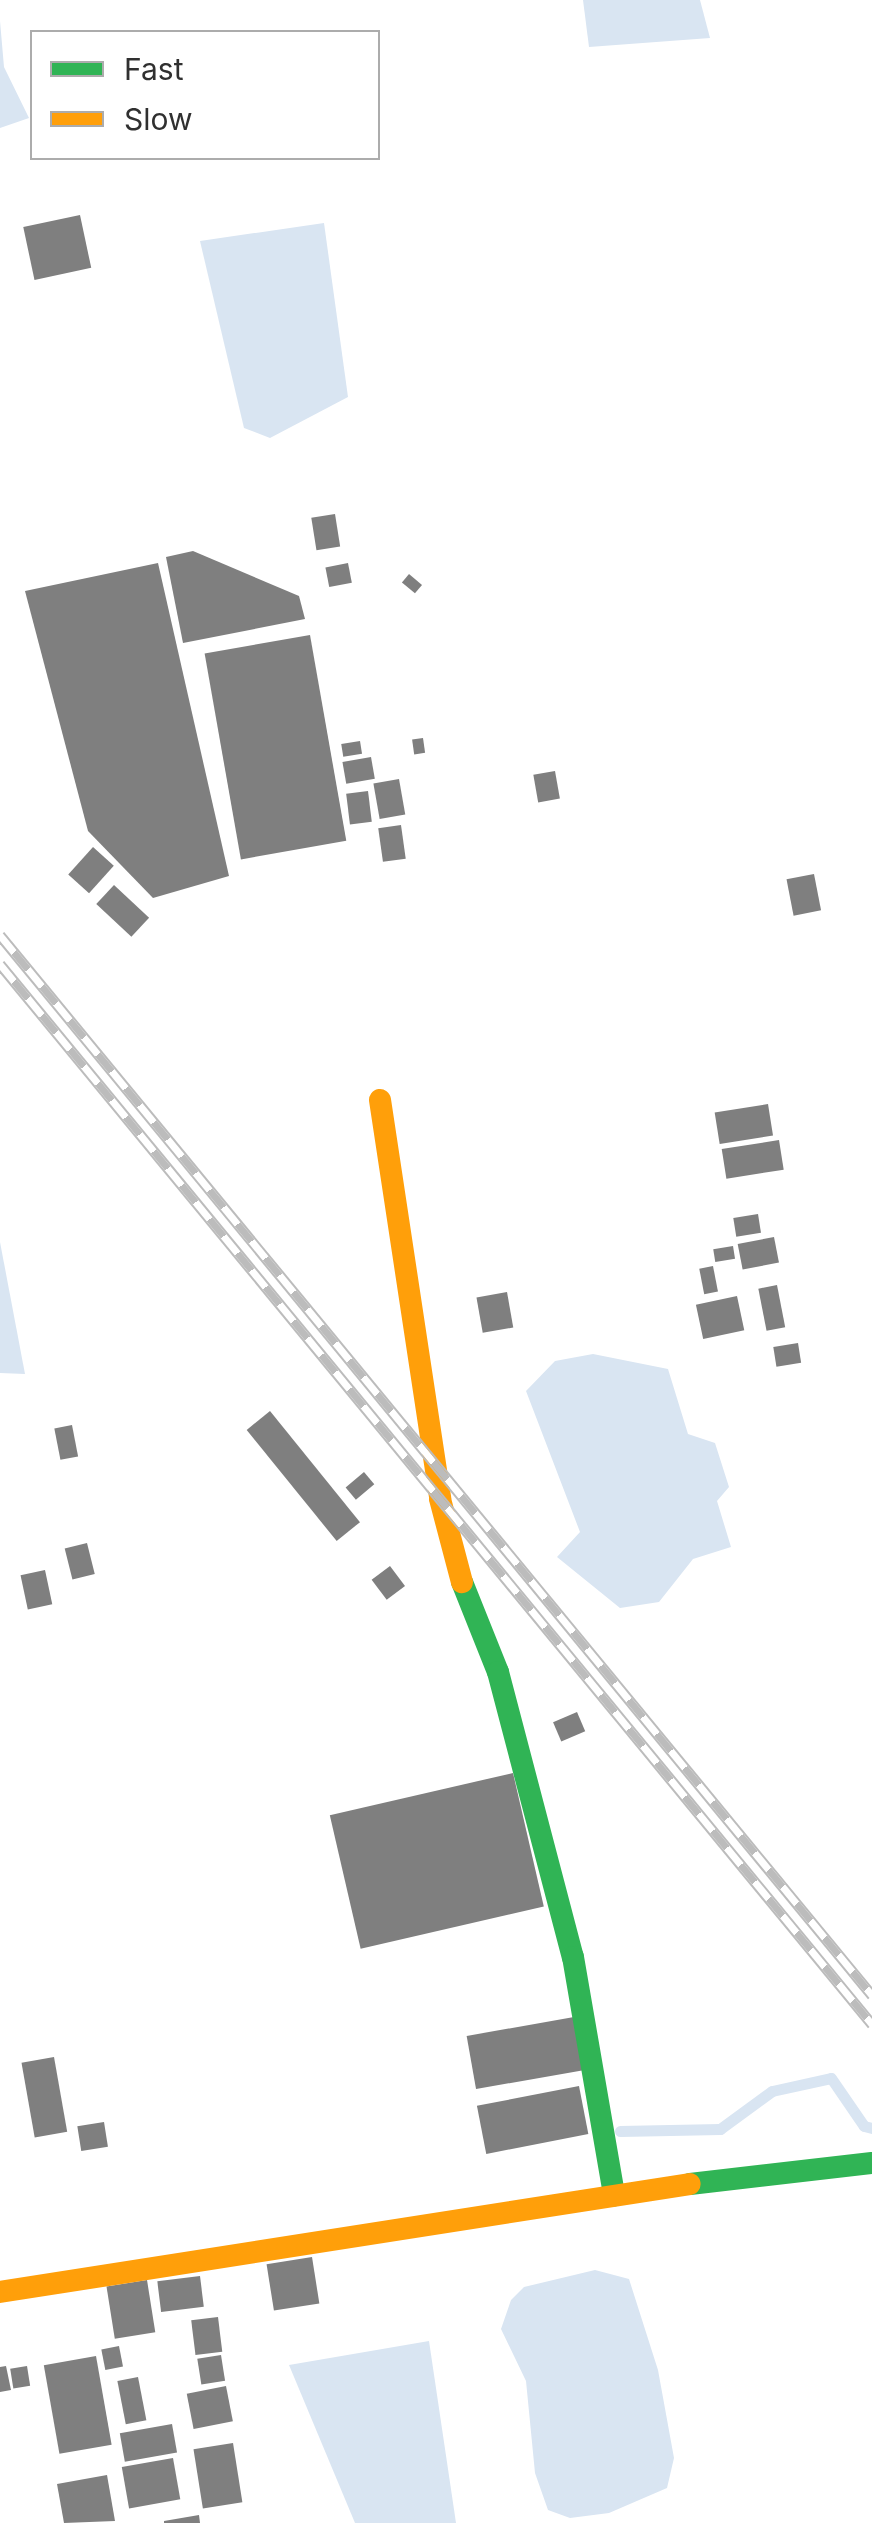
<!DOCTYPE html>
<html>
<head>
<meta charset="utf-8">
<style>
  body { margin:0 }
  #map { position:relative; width:872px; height:2523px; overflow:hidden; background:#fff; font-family:Inter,sans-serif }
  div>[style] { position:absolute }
  .water>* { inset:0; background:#d9e5f2 }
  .stream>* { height:11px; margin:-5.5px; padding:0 5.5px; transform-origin:5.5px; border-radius:5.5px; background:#d9e5f2 }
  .building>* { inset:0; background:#7f7f7f; transform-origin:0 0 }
  .fast>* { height:22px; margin:-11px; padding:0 11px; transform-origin:11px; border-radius:11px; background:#30b455 }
  .slow>* { height:22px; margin:-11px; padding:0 11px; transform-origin:11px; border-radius:11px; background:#ff9f0a }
  .rail>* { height:11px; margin-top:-5.5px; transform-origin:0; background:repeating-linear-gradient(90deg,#fff 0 22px,#bcbcbc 0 44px); box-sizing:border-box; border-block:2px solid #bcbcbc }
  span { translate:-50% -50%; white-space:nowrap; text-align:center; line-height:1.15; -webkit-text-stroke:10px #fff; paint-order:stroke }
  .legend { position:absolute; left:30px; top:30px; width:350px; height:130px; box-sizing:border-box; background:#fff; border:2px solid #acacac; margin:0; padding:12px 18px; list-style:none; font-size:30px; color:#303030 }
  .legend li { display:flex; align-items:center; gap:20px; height:50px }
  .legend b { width:50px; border:2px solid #acacac }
</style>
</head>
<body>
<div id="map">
  <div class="water">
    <div style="clip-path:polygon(583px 0,700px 0,710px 38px,589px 47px)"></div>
    <div style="clip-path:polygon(0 21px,4px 67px,29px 118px,0 128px)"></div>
    <div style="clip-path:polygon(324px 223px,348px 397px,270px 438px,244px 428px,200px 241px)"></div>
    <div style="clip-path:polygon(0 1242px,25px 1374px,0 1373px)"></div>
    <div style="clip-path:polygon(593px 1354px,668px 1369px,688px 1434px,715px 1443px,729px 1487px,717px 1501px,731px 1547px,693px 1559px,659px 1602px,620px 1608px,557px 1557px,580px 1532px,526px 1391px,555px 1361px)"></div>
    <div style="clip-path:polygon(595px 2270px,629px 2279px,658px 2370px,674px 2458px,667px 2488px,609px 2513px,570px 2518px,548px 2510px,535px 2473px,526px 2381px,501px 2329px,511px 2300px,524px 2287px)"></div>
    <div style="clip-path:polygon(429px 2341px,456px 2523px,355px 2523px,289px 2365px)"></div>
  </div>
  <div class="stream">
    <div style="left:620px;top:2131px;width:100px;rotate:-1.1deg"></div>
    <div style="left:720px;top:2129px;width:64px;rotate:-36.2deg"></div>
    <div style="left:772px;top:2091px;width:60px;rotate:-12.4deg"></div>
    <div style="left:831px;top:2078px;width:58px;rotate:55.5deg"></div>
    <div style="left:864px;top:2126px;width:8px;rotate:14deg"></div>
  </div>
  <div class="building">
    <div style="left:80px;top:215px;width:54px;height:58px;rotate:78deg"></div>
    <div style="left:335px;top:514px;width:33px;height:24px;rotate:81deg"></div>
    <div style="clip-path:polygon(193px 551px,299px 596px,305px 619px,183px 643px,166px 557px)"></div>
    <div style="clip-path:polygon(158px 563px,229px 876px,153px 898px,88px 831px,25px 591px)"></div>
    <div style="left:348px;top:563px;width:20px;height:23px;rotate:79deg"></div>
    <div style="left:409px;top:574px;width:17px;height:11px;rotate:40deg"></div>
    <div style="left:310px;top:635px;width:209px;height:107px;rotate:80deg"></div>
    <div style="left:423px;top:738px;width:15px;height:11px;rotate:82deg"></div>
    <div style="left:360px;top:741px;width:13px;height:19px;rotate:81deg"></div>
    <div style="left:371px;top:757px;width:22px;height:29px;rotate:80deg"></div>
    <div style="left:555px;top:771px;width:28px;height:22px;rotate:80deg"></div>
    <div style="left:399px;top:779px;width:36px;height:26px;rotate:80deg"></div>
    <div style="left:368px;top:791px;width:31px;height:22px;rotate:83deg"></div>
    <div style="left:401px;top:825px;width:34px;height:23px;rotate:82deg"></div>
    <div style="left:93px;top:847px;width:28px;height:37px;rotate:42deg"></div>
    <div style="left:814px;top:874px;width:37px;height:28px;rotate:79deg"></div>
    <div style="left:114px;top:885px;width:48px;height:26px;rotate:43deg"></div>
    <div style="left:768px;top:1104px;width:32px;height:54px;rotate:81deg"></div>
    <div style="left:779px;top:1140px;width:30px;height:58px;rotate:81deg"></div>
    <div style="left:758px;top:1214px;width:19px;height:25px;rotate:81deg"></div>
    <div style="left:774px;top:1237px;width:26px;height:37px;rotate:79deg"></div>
    <div style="left:733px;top:1246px;width:13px;height:20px;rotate:81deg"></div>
    <div style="left:713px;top:1266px;width:26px;height:14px;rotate:79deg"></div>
    <div style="left:777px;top:1285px;width:43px;height:19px;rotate:79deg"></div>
    <div style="left:507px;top:1292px;width:36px;height:31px;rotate:80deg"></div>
    <div style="left:737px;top:1296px;width:35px;height:42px;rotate:78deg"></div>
    <div style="left:798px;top:1343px;width:20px;height:25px;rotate:81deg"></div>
    <div style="left:270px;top:1411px;width:143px;height:30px;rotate:51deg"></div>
    <div style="left:72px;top:1425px;width:32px;height:18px;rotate:79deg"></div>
    <div style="left:364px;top:1472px;width:16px;height:24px;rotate:50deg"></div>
    <div style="left:87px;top:1543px;width:32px;height:23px;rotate:76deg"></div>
    <div style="left:390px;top:1566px;width:25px;height:23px;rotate:53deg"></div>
    <div style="left:45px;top:1570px;width:35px;height:25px;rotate:78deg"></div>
    <div style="left:577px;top:1712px;width:21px;height:26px;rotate:67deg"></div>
    <div style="left:513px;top:1773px;width:137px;height:188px;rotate:77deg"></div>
    <div style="left:574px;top:2017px;width:54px;height:109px;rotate:80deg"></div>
    <div style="left:54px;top:2057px;width:76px;height:33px;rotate:80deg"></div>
    <div style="left:579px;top:2086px;width:49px;height:104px;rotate:79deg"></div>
    <div style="left:104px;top:2122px;width:25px;height:27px;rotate:81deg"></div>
    <div style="left:312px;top:2257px;width:47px;height:46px;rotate:81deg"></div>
    <div style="left:200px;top:2276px;width:31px;height:43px;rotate:83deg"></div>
    <div style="left:147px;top:2280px;width:53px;height:41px;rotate:81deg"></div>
    <div style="left:218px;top:2317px;width:35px;height:27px;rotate:83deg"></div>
    <div style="left:119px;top:2346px;width:21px;height:18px;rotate:79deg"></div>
    <div style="left:221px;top:2355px;width:26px;height:24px;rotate:81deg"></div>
    <div style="left:96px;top:2356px;width:90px;height:53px;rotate:80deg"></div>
    <div style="clip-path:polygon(6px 2366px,11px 2390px,0 2392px,0 2367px)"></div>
    <div style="left:27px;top:2366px;width:20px;height:17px;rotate:81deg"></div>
    <div style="left:138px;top:2377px;width:44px;height:21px;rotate:79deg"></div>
    <div style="left:226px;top:2386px;width:36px;height:40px;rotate:79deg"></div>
    <div style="left:172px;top:2424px;width:29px;height:53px;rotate:80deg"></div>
    <div style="left:233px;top:2443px;width:60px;height:40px;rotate:81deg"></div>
    <div style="left:173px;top:2458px;width:42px;height:52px;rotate:80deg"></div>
    <div style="clip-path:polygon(107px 2475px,115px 2521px,64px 2523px,57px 2484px)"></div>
    <div style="clip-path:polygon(199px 2515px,200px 2523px,164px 2523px,164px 2521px)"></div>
  </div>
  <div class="fast">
    <div style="left:462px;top:1582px;width:97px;rotate:68.2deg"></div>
    <div style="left:498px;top:1672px;width:295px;rotate:75.3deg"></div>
    <div style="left:573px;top:1957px;width:242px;rotate:80.2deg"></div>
    <div style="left:690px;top:2184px;width:183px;rotate:-6.6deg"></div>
  </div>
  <div class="slow">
    <div style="left:380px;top:1100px;width:403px;rotate:81.4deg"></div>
    <div style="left:440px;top:1499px;width:86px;rotate:75.2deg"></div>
    <div style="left:0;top:2292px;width:698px;rotate:-8.9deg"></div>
  </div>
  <div class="rail">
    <div style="left:0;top:935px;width:1373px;rotate:50.56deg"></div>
    <div style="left:0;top:964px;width:1373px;rotate:50.56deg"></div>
  </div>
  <ul class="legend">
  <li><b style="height:12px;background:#30b455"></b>Fast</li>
  <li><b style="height:12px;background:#ff9f0a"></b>Slow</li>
  </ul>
</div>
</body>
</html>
